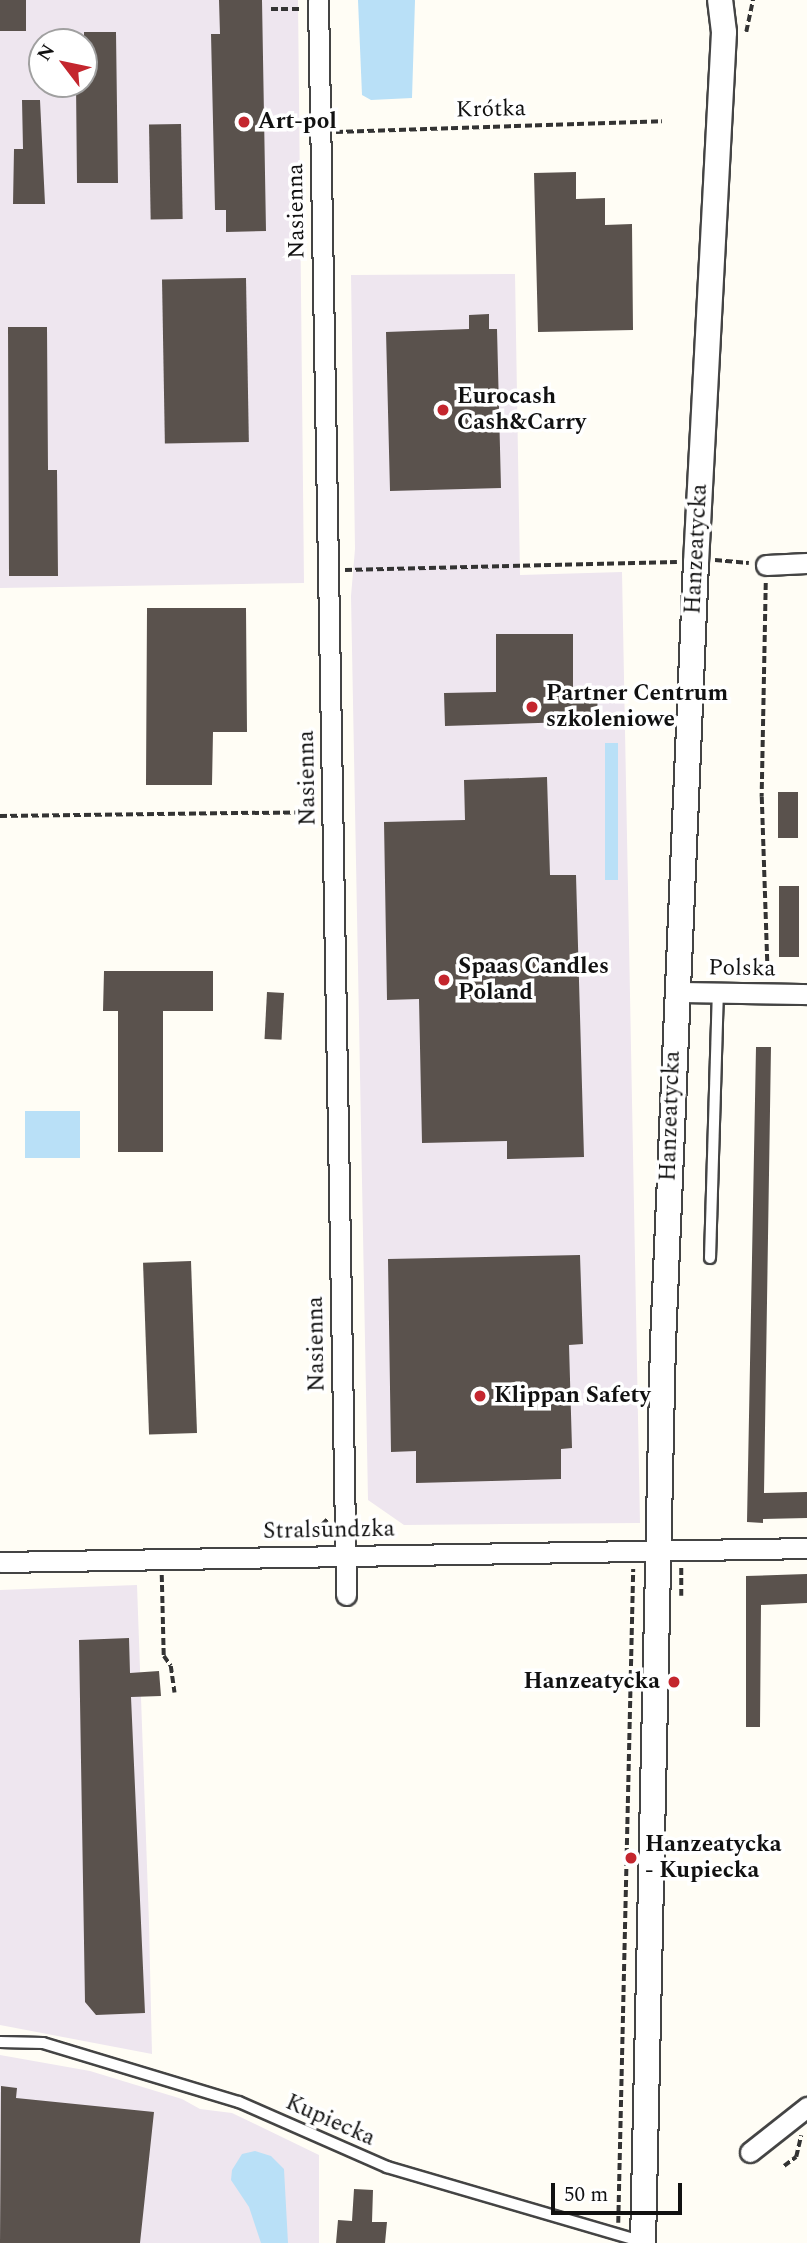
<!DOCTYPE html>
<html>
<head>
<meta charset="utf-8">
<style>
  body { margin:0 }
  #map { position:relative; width:807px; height:2243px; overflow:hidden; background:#fffdf5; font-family:Spectral,serif }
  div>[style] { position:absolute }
  .industrial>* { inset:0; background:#eee6ef }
  .water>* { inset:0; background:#b9e0f7; transform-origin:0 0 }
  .building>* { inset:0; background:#5a524d; transform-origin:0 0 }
  .path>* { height:3.5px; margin-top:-1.75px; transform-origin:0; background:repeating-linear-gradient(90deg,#333 0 7px,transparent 0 10.5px) }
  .roads { filter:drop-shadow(2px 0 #444) drop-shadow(-2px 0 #444) drop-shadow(0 2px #444) drop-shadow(0 -2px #444) }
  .service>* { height:10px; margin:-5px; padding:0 5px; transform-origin:5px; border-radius:5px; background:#fff }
  .minor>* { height:19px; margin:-9.5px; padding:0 9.5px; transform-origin:9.5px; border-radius:9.5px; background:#fff }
  .tertiary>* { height:24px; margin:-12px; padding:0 12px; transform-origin:12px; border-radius:12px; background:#fff }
  .dots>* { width:19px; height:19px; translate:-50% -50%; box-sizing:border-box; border:4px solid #fff; border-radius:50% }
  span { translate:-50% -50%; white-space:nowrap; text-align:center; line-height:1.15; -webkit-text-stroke:7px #fff; paint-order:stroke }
  .street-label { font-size:23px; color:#111 }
  .poi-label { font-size:23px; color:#111; font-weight:700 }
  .left { translate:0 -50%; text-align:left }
  .right { translate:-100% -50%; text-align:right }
  .north { position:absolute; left:28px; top:28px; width:70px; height:70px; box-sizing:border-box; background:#fff; border:2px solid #a0a0a0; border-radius:50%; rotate:302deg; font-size:19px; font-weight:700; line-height:28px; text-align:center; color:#111 }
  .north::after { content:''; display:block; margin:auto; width:24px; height:32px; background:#c4262e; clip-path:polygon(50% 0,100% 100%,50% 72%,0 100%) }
  .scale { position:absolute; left:551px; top:2183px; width:131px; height:32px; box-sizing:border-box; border:4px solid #111; border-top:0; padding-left:9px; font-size:21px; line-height:24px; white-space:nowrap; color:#111; -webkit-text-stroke:5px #fff; paint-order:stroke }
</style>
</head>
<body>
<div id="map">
  <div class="industrial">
    <div style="clip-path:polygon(evenodd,0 0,298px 0,304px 583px,0 588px,0 0,42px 42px,84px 42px,84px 84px,42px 84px,42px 42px)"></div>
    <div style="clip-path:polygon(515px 274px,520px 575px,622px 572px,640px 1523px,404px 1525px,368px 1500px,351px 596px,355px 549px,351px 275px)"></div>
    <div style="clip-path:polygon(137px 1585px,149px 1923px,152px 2054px,0 2025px,0 1590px)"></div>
    <div style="clip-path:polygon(0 2055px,90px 2071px,182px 2099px,200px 2109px,232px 2113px,319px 2155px,319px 2243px,0 2243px)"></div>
  </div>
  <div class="water">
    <div style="clip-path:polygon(358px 0,415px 0,412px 98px,371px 100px,362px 95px)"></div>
    <div style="left:605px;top:743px;width:13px;height:137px"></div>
    <div style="left:80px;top:1111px;width:47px;height:55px;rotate:90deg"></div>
    <div style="clip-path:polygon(255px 2151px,271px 2156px,284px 2169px,288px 2243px,261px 2243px,249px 2207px,231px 2180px,232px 2170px,242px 2154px)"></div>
  </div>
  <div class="building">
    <div style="left:0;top:0;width:26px;height:31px"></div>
    <div style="clip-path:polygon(219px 0,262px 0,266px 231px,226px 232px,226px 210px,215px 210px,211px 34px,220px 34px)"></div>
    <div style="clip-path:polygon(84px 32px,116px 32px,118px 183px,77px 183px,76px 84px,84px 84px)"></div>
    <div style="clip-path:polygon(22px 100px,40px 100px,45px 204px,13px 204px,14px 149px,23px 149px)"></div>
    <div style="left:181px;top:124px;width:95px;height:32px;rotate:89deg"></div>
    <div style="clip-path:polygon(576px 172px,576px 199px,605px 198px,605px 225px,632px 224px,633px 330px,538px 332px,534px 173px)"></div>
    <div style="left:246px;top:278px;width:164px;height:84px;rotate:89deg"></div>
    <div style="clip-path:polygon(489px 314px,489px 329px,497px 329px,501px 488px,390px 491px,386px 332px,469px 329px,469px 315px)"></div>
    <div style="clip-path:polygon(8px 327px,47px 327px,48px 470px,57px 470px,58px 576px,9px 576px)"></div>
    <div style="clip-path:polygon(147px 608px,246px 608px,247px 732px,213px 732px,212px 785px,146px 785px)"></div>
    <div style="clip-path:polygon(496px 634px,573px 634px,573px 690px,597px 689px,598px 721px,445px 726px,444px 693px,496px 692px)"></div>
    <div style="clip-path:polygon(547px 777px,550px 875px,576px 875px,584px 1157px,507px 1159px,507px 1141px,422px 1143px,419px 999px,387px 1000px,384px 822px,465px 820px,464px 780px)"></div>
    <div style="left:778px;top:792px;width:20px;height:46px"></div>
    <div style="left:779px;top:886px;width:20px;height:71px"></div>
    <div style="clip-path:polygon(104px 971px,213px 971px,213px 1011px,163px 1011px,163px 1152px,118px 1152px,118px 1011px,103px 1011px)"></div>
    <div style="left:267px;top:992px;width:17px;height:47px;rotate:3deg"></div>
    <div style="clip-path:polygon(756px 1047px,771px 1047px,764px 1493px,807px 1492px,807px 1518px,763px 1519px,763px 1523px,747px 1522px)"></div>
    <div style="clip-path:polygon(580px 1255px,583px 1344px,569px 1345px,572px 1448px,561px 1449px,561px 1479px,416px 1483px,416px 1451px,391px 1452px,388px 1259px)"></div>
    <div style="left:191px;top:1261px;width:172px;height:48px;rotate:88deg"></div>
    <div style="clip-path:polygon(807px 1574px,807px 1603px,761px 1605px,760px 1727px,746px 1727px,746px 1576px)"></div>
    <div style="clip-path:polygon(129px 1638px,130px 1673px,159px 1671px,161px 1696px,131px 1697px,145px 2013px,96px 2015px,85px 2002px,79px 1640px)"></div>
    <div style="clip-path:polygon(1px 2086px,17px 2088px,16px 2098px,154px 2112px,140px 2243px,0 2243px)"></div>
    <div style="clip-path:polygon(354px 2189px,373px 2190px,372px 2222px,387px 2222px,385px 2243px,336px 2243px,338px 2220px,352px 2221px)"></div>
  </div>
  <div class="path">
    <div style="left:271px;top:9px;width:30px"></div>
    <div style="left:746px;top:32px;width:33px;rotate:-78deg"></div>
    <div style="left:336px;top:132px;width:326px;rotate:-1.9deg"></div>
    <div style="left:715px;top:560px;width:34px;rotate:5deg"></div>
    <div style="left:345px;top:570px;width:332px;rotate:-1.4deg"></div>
    <div style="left:766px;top:583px;width:214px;rotate:91.1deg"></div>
    <div style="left:762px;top:797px;width:181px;rotate:88.1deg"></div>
    <div style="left:0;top:816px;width:316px;rotate:-0.7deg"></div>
    <div style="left:307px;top:1539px;width:28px;rotate:-44deg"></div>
    <div style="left:162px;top:1575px;width:81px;rotate:88.6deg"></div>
    <div style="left:164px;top:1656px;width:12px;rotate:55deg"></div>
    <div style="left:171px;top:1666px;width:27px;rotate:82deg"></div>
    <div style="left:681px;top:1596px;width:29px;rotate:-90deg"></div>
    <div style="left:784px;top:2166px;width:15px;rotate:-37deg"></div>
    <div style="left:796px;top:2157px;width:22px;rotate:-77deg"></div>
    <div style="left:618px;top:2223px;width:654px;rotate:-88.69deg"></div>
  </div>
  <div class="roads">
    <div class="service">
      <div style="left:710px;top:1258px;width:265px;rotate:-88.3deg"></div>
      <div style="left:0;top:2042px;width:43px;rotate:1.3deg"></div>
      <div style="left:43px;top:2043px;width:205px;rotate:16.8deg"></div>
      <div style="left:239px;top:2102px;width:162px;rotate:23.7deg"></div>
      <div style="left:387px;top:2167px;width:267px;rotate:16.3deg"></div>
    </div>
    <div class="minor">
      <div style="left:318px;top:0;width:1595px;rotate:88.99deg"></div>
      <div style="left:766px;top:565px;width:41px;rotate:-2.8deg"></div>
      <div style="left:676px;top:992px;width:131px;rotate:0.9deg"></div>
      <div style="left:0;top:1562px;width:807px;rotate:-0.99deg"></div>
      <div style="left:750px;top:2152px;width:73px;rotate:-38.3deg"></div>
    </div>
    <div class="tertiary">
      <div style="left:643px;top:2243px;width:900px;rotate:-88.73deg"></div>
      <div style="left:663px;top:1343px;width:781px;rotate:-87.58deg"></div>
      <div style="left:696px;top:563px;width:532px;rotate:-86.98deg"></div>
      <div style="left:724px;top:32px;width:32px;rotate:-97deg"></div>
    </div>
  </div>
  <div class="dots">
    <div style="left:244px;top:122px;background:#c4262e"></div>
    <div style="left:443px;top:410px;background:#c4262e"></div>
    <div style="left:532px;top:707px;background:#c4262e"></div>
    <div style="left:444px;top:980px;background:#c4262e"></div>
    <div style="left:480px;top:1396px;background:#c4262e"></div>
    <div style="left:674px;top:1682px;background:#c4262e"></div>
    <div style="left:631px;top:1858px;background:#c4262e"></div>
  </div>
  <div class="street-label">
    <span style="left:491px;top:110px;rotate:-1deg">Krótka</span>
    <span style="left:297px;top:211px;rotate:-91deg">Nasienna</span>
    <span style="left:697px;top:549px;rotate:-87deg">Hanzeatycka</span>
    <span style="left:308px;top:778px;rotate:-91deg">Nasienna</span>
    <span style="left:742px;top:969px;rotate:1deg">Polska</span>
    <span style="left:671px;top:1116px;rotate:-88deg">Hanzeatycka</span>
    <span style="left:317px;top:1344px;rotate:-91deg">Nasienna</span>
    <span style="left:329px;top:1531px;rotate:-1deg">Stralsundzka</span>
    <span style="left:330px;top:2121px;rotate:24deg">Kupiecka</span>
  </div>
  <div class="poi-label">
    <span class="left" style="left:258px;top:122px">Art-pol</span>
    <span class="left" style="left:457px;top:410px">Eurocash<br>Cash&amp;Carry</span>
    <span class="left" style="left:546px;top:707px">Partner Centrum<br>szkoleniowe</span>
    <span class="left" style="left:458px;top:980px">Spaas Candles<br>Poland</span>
    <span class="left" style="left:494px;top:1396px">Klippan Safety</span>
    <span class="right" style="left:660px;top:1682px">Hanzeatycka</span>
    <span class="left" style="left:645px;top:1858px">Hanzeatycka<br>- Kupiecka</span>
  </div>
  <div class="north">N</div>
  <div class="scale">50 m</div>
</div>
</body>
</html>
